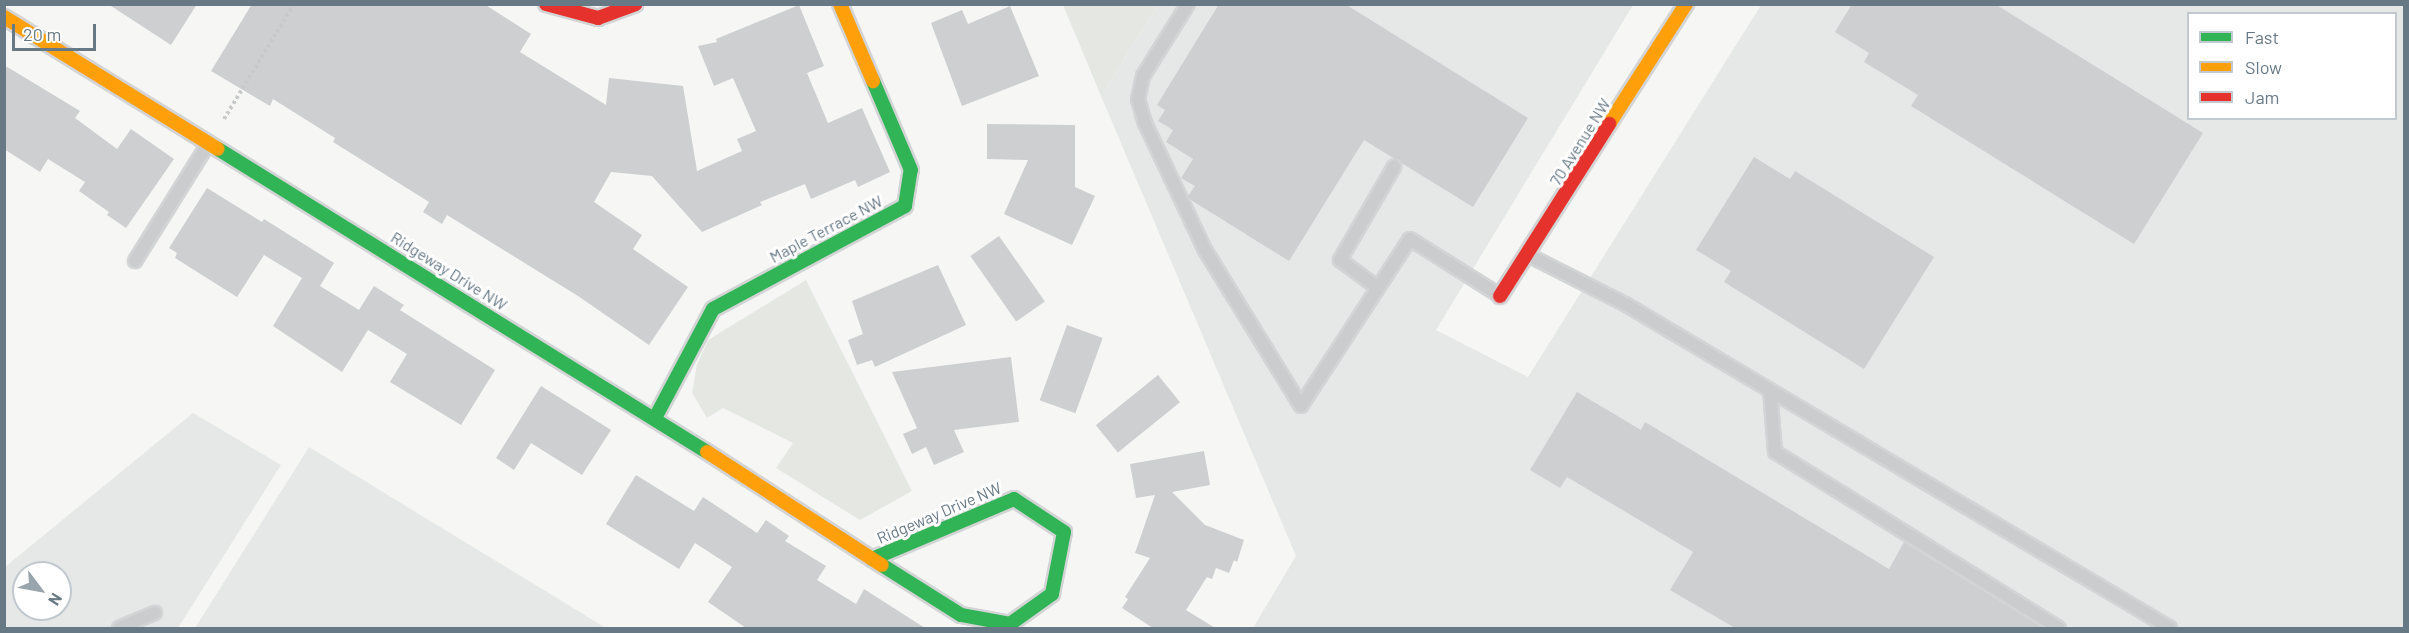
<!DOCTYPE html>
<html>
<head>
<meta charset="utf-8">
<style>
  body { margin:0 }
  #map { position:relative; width:2409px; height:633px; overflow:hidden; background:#f6f6f5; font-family:Barlow,sans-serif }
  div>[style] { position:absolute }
  .built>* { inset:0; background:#e6e8e8 }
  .green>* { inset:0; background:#e5e8e2 }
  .building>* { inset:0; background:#cdcfd0; transform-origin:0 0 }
  .path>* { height:4px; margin-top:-2px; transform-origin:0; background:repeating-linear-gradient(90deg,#c8c9ca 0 3px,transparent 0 6px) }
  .roads { filter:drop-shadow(2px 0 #d3d4d5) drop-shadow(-2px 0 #d3d4d5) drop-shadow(0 2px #d3d4d5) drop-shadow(0 -2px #d3d4d5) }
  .lane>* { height:12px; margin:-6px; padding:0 6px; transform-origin:6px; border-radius:6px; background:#cbcccd }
  .fast>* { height:14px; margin:-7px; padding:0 7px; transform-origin:7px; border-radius:7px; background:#30b455 }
  .slow>* { height:14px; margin:-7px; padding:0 7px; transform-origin:7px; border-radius:7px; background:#ff9f0a }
  .jam>* { height:14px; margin:-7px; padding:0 7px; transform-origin:7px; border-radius:7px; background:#e5322d }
  span { translate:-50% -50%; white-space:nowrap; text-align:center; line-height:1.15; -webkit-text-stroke:6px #fff; paint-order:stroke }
  .street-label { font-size:16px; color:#677985 }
  .frame { position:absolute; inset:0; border:6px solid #677985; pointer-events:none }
  .legend { position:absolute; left:2187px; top:12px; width:210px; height:108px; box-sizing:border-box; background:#fff; border:2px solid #c2c9ce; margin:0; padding:8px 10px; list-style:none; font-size:18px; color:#677985 }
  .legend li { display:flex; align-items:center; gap:12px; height:30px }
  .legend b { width:30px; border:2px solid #c2c9ce }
  .north { position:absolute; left:12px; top:561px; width:60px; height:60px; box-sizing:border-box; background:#fff; border:2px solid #c2c9ce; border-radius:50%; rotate:122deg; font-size:16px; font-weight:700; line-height:24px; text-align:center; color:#677985 }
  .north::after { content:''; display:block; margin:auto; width:21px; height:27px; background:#99a5ac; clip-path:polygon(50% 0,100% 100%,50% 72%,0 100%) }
  .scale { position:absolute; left:12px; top:24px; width:84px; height:27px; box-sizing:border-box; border:3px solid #677985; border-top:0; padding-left:8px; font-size:18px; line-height:21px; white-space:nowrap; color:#677985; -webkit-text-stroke:4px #fff; paint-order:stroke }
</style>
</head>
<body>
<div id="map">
  <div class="built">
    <div style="clip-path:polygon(evenodd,1158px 5px,1633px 5px,1436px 330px,1528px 377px,1761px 5px,2404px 5px,2404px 628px,1253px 628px,1296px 556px,1101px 96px,1158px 5px,2188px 14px,2396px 14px,2396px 118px,2188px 118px,2188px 14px)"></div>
    <div style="clip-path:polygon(evenodd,193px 413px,281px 465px,178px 628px,5px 628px,5px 567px,193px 413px,24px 573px,60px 573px,60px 609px,24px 609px,24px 573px)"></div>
    <div style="clip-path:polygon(309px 447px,606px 628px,195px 628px)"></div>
  </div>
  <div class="green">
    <div style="clip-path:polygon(1063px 5px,1158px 5px,1101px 96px)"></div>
    <div style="clip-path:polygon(806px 280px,912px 491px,860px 520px,776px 468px,793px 443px,723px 408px,707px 418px,692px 393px,697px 364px,708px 340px)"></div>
  </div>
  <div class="building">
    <div style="clip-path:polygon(108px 4px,197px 4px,171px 45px)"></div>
    <div style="clip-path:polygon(252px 4px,484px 4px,531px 34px,520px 52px,606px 105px,609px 78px,683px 86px,697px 171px,742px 151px,737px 139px,756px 131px,733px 78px,714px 86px,698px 46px,717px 42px,716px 39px,799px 5px,824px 66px,807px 73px,828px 123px,862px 108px,890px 172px,858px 187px,855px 180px,811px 199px,805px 184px,760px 202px,762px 205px,702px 232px,652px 176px,611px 172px,594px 202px,642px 235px,633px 249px,688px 287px,649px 345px,578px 296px,447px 215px,442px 224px,423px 212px,429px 202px,333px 142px,335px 138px,273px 99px,270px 106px,211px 71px)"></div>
    <div style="clip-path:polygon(1219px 4px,1345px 4px,1528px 118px,1473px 207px,1364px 140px,1289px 261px,1191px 200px,1188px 196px,1195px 186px,1181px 178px,1193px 159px,1166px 142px,1173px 130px,1158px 121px,1165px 110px,1157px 105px)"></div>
    <div style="clip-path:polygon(1852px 4px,1995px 4px,2203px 133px,2134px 244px,1911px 106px,1918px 95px,1864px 62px,1869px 53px,1835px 32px)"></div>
    <div style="clip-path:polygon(1010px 6px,1039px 76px,962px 106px,931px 23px,962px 10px,968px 24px)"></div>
    <div style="clip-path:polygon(4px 65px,80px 111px,75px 118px,117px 149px,131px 129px,174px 159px,126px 228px,107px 215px,109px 212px,79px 191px,85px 182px,48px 159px,40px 172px,4px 149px)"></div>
    <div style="clip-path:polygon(987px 124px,1075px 125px,1075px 187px,1095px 196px,1072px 245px,1004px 214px,1028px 160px,987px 159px)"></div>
    <div style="clip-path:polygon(1754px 157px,1790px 179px,1795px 171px,1934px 257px,1864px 369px,1724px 282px,1731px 271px,1696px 250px)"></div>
    <div style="clip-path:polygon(207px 188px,262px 222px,264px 219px,334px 263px,320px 286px,359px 310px,374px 286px,404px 305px,400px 310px,495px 370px,461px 425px,390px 382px,407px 354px,368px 330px,342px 372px,273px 326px,302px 278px,264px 255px,237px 297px,175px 258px,177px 253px,169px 248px)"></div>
    <div style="left:999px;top:236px;width:80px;height:35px;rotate:55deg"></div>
    <div style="clip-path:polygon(938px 265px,966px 325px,875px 367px,872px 360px,857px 365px,848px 340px,863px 334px,852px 301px)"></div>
    <div style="left:1067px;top:325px;width:38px;height:80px;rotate:20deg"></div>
    <div style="clip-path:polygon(1011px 357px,1019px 422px,954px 430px,964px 452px,934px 465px,926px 447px,912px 454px,903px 434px,917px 428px,892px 372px)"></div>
    <div style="left:1158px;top:375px;width:35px;height:80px;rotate:51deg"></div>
    <div style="clip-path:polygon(541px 386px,611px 430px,582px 475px,531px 443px,514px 470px,496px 458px)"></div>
    <div style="clip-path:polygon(1577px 392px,1641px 430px,1645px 422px,1889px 569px,1904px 542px,2044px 628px,1735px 628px,1670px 590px,1693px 552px,1567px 477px,1560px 488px,1530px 470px)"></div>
    <div style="clip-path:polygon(1204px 451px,1210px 485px,1172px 492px,1205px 525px,1244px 540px,1237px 562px,1234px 560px,1229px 573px,1216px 568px,1212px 579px,1207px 577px,1186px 610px,1215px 628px,1153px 628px,1122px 608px,1128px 599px,1125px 597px,1150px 558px,1135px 553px,1155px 495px,1136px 498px,1130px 464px)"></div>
    <div style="clip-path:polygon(636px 475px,694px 511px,703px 497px,757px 533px,766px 520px,789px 536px,785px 541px,826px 566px,817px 580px,856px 604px,864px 589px,925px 628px,746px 628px,708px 602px,732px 567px,695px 543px,679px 569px,606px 524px)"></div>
  </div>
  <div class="path">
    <div style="left:224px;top:119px;width:135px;rotate:-58.7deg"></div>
  </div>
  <div class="roads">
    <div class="lane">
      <div style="left:1188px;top:4px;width:85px;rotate:122deg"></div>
      <div style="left:1143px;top:76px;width:24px;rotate:102deg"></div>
      <div style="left:1138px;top:99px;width:25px;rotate:74deg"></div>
      <div style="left:1145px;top:123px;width:140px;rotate:64.7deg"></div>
      <div style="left:1205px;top:250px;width:183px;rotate:58.4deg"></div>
      <div style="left:1301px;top:406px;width:199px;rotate:-56.9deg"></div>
      <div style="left:1410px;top:239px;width:105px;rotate:32.2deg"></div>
      <div style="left:1528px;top:255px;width:109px;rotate:26.8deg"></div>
      <div style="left:1625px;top:304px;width:634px;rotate:30.73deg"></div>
      <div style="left:135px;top:261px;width:138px;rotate:-58deg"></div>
      <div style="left:1378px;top:288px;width:47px;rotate:-143.6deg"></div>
      <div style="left:1340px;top:260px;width:108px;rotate:-59.9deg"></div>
      <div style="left:1770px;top:390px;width:62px;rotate:85.4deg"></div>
      <div style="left:1775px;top:452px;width:334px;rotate:31.8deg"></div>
      <div style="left:119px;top:628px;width:39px;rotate:-23deg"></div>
    </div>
    <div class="fast">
      <div style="left:218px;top:149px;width:575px;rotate:31.78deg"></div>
      <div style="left:655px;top:418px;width:123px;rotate:-62deg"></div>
      <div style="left:713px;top:309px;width:218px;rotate:-28.2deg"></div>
      <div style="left:905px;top:206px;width:36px;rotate:-81deg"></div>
      <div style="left:911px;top:170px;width:97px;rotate:-113.1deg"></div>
      <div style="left:872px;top:559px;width:154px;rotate:-22.9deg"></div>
      <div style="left:1014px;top:499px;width:60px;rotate:33.4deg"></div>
      <div style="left:1064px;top:532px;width:63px;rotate:101deg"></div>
      <div style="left:1052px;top:594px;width:52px;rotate:144.5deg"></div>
      <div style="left:1010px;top:624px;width:50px;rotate:-169.6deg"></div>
      <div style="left:961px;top:615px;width:93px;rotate:-147.7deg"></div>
    </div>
    <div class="slow">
      <div style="left:840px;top:4px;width:84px;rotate:66.8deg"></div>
      <div style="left:4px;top:17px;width:251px;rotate:31.7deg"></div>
      <div style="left:1609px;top:124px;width:143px;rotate:-57.3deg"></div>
      <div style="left:707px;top:452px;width:208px;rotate:32.9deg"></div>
    </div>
    <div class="jam">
      <div style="left:546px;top:4px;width:54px;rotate:15.1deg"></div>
      <div style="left:598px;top:18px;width:40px;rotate:-20.2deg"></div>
      <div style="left:1500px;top:296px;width:204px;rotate:-57.6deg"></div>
    </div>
  </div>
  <div class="street-label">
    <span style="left:1580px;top:142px;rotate:-58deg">70 Avenue NW</span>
    <span style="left:826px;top:229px;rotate:-28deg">Maple Terrace NW</span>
    <span style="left:449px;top:271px;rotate:32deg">Ridgeway Drive NW</span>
    <span style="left:939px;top:513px;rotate:-23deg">Ridgeway Drive NW</span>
  </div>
  <div class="frame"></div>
  <ul class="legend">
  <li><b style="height:8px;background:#30b455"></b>Fast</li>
  <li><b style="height:8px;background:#ff9f0a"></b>Slow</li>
  <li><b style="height:8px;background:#e5322d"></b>Jam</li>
  </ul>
  <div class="north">N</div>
  <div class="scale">20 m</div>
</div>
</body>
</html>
